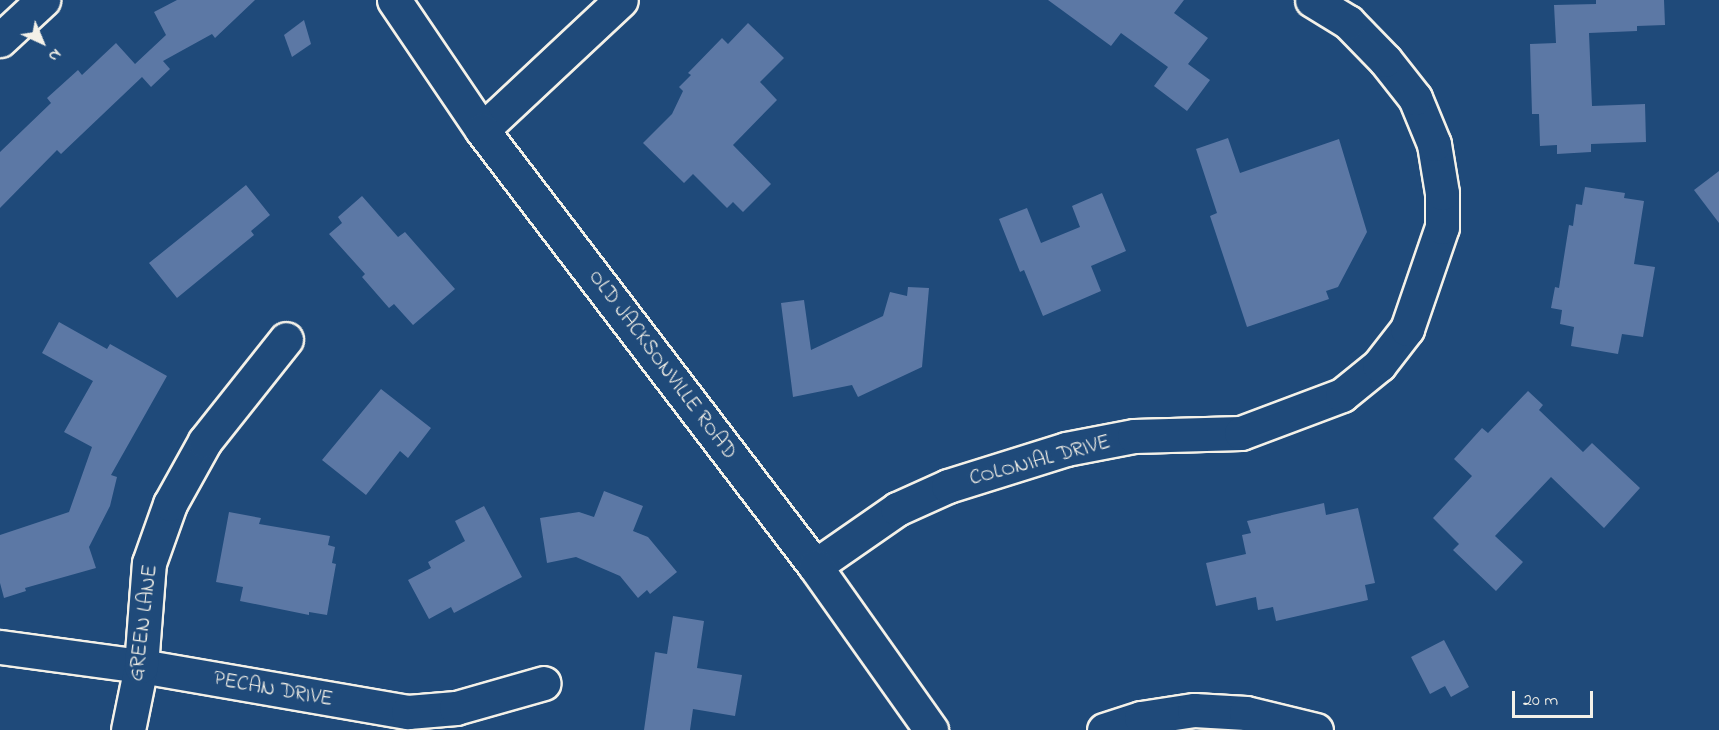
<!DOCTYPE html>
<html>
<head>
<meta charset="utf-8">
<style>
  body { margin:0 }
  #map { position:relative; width:1719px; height:730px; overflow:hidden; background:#1f4a7a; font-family:"Indie Flower",sans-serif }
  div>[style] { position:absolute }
  .building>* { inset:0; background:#5c78a5 }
  .roads { filter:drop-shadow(2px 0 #f4f1e8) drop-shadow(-2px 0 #f4f1e8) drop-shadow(0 2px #f4f1e8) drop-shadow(0 -2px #f4f1e8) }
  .minor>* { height:33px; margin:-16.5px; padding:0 16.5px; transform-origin:16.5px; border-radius:16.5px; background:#1f4a7a }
  .major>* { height:33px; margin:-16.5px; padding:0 16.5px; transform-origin:16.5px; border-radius:16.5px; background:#1f4a7a }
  span { translate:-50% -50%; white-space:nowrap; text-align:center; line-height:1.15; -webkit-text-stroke:6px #1f4a7a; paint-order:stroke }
  .street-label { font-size:21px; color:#f4f1e8 }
  .north { position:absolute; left:12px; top:12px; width:60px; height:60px; -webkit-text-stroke:4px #1f4a7a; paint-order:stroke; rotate:136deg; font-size:16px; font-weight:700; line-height:24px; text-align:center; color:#f4f1e8 }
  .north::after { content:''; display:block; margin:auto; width:21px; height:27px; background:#f4f1e8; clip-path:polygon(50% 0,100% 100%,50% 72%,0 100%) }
  .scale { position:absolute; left:1512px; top:691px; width:81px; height:27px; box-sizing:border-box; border:3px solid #f4f1e8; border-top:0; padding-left:8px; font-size:18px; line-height:21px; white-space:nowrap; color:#f4f1e8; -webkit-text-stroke:4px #1f4a7a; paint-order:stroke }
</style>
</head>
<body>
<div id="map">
  <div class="building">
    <div style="clip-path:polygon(177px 0,255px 0,215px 38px,212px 34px,163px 61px,170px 69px,151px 87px,142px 77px,61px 154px,57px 150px,0 208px,0 152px,51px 103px,47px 98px,78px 70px,82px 75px,116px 43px,135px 64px,166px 35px,154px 12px)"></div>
    <div style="clip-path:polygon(1048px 0,1184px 0,1174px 13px,1208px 38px,1188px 64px,1210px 80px,1187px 111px,1154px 86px,1168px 67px,1121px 33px,1111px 46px)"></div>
    <div style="clip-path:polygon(1596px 0,1664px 0,1665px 25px,1637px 26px,1637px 31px,1589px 33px,1592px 106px,1645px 104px,1646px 142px,1591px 144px,1591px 152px,1557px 154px,1557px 145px,1540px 146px,1539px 114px,1532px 114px,1530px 44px,1556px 43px,1554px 5px,1596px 4px)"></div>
    <div style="clip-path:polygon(304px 20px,311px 44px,292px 57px,284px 35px)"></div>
    <div style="clip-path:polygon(748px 23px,784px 58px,760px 82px,777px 100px,733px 145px,771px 184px,743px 212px,733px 202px,727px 208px,693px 174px,684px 183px,643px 143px,672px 114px,683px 91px,679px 87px,691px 75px,688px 73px,722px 38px,728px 44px)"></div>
    <div style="clip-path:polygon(1228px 138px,1240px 173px,1339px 139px,1367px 232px,1338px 287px,1326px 291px,1329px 299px,1247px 327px,1210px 216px,1217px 213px,1196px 149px)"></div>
    <div style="clip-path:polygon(1719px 171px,1719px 223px,1694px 190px)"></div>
    <div style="clip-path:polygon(246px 185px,270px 215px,251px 231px,254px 235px,177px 298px,149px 263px)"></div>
    <div style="clip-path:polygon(1585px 187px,1625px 193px,1624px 198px,1644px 201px,1634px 264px,1655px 267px,1643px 337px,1622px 334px,1618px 354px,1571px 346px,1574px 327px,1560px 324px,1562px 310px,1551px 308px,1555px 287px,1559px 288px,1569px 225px,1573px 226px,1576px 204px,1582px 205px)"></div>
    <div style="clip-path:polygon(1102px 193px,1126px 251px,1091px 266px,1101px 291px,1043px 316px,1024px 270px,1020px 272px,999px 219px,1027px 208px,1041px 243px,1080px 227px,1072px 206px)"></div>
    <div style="clip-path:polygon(362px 196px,398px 237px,405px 232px,455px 289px,413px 325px,394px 304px,389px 308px,362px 277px,365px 274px,329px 234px,342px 223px,338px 217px)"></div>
    <div style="clip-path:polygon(908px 287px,929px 288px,922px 367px,858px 397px,852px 385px,793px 397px,781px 303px,804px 300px,811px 350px,883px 316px,890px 292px,907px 296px)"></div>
    <div style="clip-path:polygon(59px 322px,107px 349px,110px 344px,167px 376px,111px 475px,117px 477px,110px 506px,89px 547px,96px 568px,25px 588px,26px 591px,4px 598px,0 583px,0 535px,69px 512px,92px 447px,64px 432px,93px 381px,42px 353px)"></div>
    <div style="clip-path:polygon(381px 389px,431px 428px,408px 458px,400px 451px,366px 495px,322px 460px)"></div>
    <div style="clip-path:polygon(1528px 391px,1543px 405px,1539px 410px,1583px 452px,1592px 443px,1640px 488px,1604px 528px,1551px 477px,1495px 536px,1523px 562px,1496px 591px,1453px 550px,1459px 544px,1433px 518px,1472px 476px,1454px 459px,1482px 428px,1488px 433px)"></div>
    <div style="clip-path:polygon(604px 491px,643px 506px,633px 531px,648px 537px,677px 572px,650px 594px,647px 590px,638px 598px,620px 576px,576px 557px,547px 563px,540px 518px,579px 512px,594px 517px)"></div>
    <div style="clip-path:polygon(1324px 503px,1326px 515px,1358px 508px,1375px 583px,1365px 585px,1368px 600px,1276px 621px,1273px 607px,1258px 610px,1256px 597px,1216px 606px,1206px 563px,1246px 554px,1242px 535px,1251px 533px,1247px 521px)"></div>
    <div style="clip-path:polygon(484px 506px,522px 577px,454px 613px,451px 607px,429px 619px,408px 580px,431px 568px,428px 562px,465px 541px,455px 521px)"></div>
    <div style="clip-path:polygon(229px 512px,261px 518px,259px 524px,330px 536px,328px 545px,335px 547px,332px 563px,336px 564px,327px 615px,309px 612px,309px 615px,240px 601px,243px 587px,216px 582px)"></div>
    <div style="clip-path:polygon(673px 616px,704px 621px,697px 668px,742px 675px,735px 716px,693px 709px,690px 730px,644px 730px,655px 652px,667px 654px)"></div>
    <div style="clip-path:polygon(1444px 640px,1469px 687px,1451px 697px,1445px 686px,1430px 694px,1411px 657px)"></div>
  </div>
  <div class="roads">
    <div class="minor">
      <div style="left:0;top:40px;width:59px;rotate:-42.9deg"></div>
      <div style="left:482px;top:130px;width:190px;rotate:-43.1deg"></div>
      <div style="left:815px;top:566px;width:100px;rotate:-34.8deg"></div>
      <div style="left:897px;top:509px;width:56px;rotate:-24.3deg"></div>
      <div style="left:948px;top:486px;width:124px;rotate:-17.4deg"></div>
      <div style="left:1066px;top:449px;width:69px;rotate:-10.8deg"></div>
      <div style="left:1134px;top:436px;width:107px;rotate:-1.6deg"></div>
      <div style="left:1241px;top:433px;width:108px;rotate:-20.6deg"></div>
      <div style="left:1342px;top:395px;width:48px;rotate:-39deg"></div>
      <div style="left:1379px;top:365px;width:46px;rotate:-52.1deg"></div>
      <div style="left:1407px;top:329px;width:108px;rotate:-71.1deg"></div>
      <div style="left:1442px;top:227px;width:34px;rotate:-90deg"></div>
      <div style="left:1442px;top:193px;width:50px;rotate:-99.3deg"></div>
      <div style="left:1434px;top:144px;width:50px;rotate:-112.4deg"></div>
      <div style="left:1415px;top:98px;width:48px;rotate:-128.3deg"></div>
      <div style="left:1385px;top:60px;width:53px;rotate:-134.2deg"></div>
      <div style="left:1348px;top:22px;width:42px;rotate:-148.6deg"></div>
      <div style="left:0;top:647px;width:142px;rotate:7.7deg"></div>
      <div style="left:141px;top:666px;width:271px;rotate:9.8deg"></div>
      <div style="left:408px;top:712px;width:48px;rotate:-4.8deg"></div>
      <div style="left:456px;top:708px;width:91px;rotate:-15.9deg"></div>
      <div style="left:128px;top:730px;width:65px;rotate:-78.5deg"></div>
      <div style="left:141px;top:666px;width:103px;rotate:-85.6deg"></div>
      <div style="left:149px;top:563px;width:63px;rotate:-70.4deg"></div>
      <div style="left:170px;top:504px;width:72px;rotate:-60.9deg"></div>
      <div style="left:205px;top:441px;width:130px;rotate:-51.5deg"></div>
      <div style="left:1104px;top:730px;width:39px;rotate:-18deg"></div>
      <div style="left:1141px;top:718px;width:54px;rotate:-8.6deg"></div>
      <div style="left:1194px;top:710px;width:52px;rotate:3.3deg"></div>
      <div style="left:1246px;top:713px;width:72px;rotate:13.7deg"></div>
    </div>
    <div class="major">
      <div style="left:394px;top:0;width:157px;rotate:55.9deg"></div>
      <div style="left:482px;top:130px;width:549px;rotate:52.63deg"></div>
      <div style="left:815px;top:566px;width:201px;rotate:54.7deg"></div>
    </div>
  </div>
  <div class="street-label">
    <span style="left:662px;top:365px;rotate:53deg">OLD JACKSONVILLE ROAD</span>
    <span style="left:1040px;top:461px;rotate:-15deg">COLONIAL DRIVE</span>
    <span style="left:144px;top:623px;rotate:-83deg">GREEN LANE</span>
    <span style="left:273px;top:690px;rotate:10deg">PECAN DRIVE</span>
  </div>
  <div class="north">N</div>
  <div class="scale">20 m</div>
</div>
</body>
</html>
